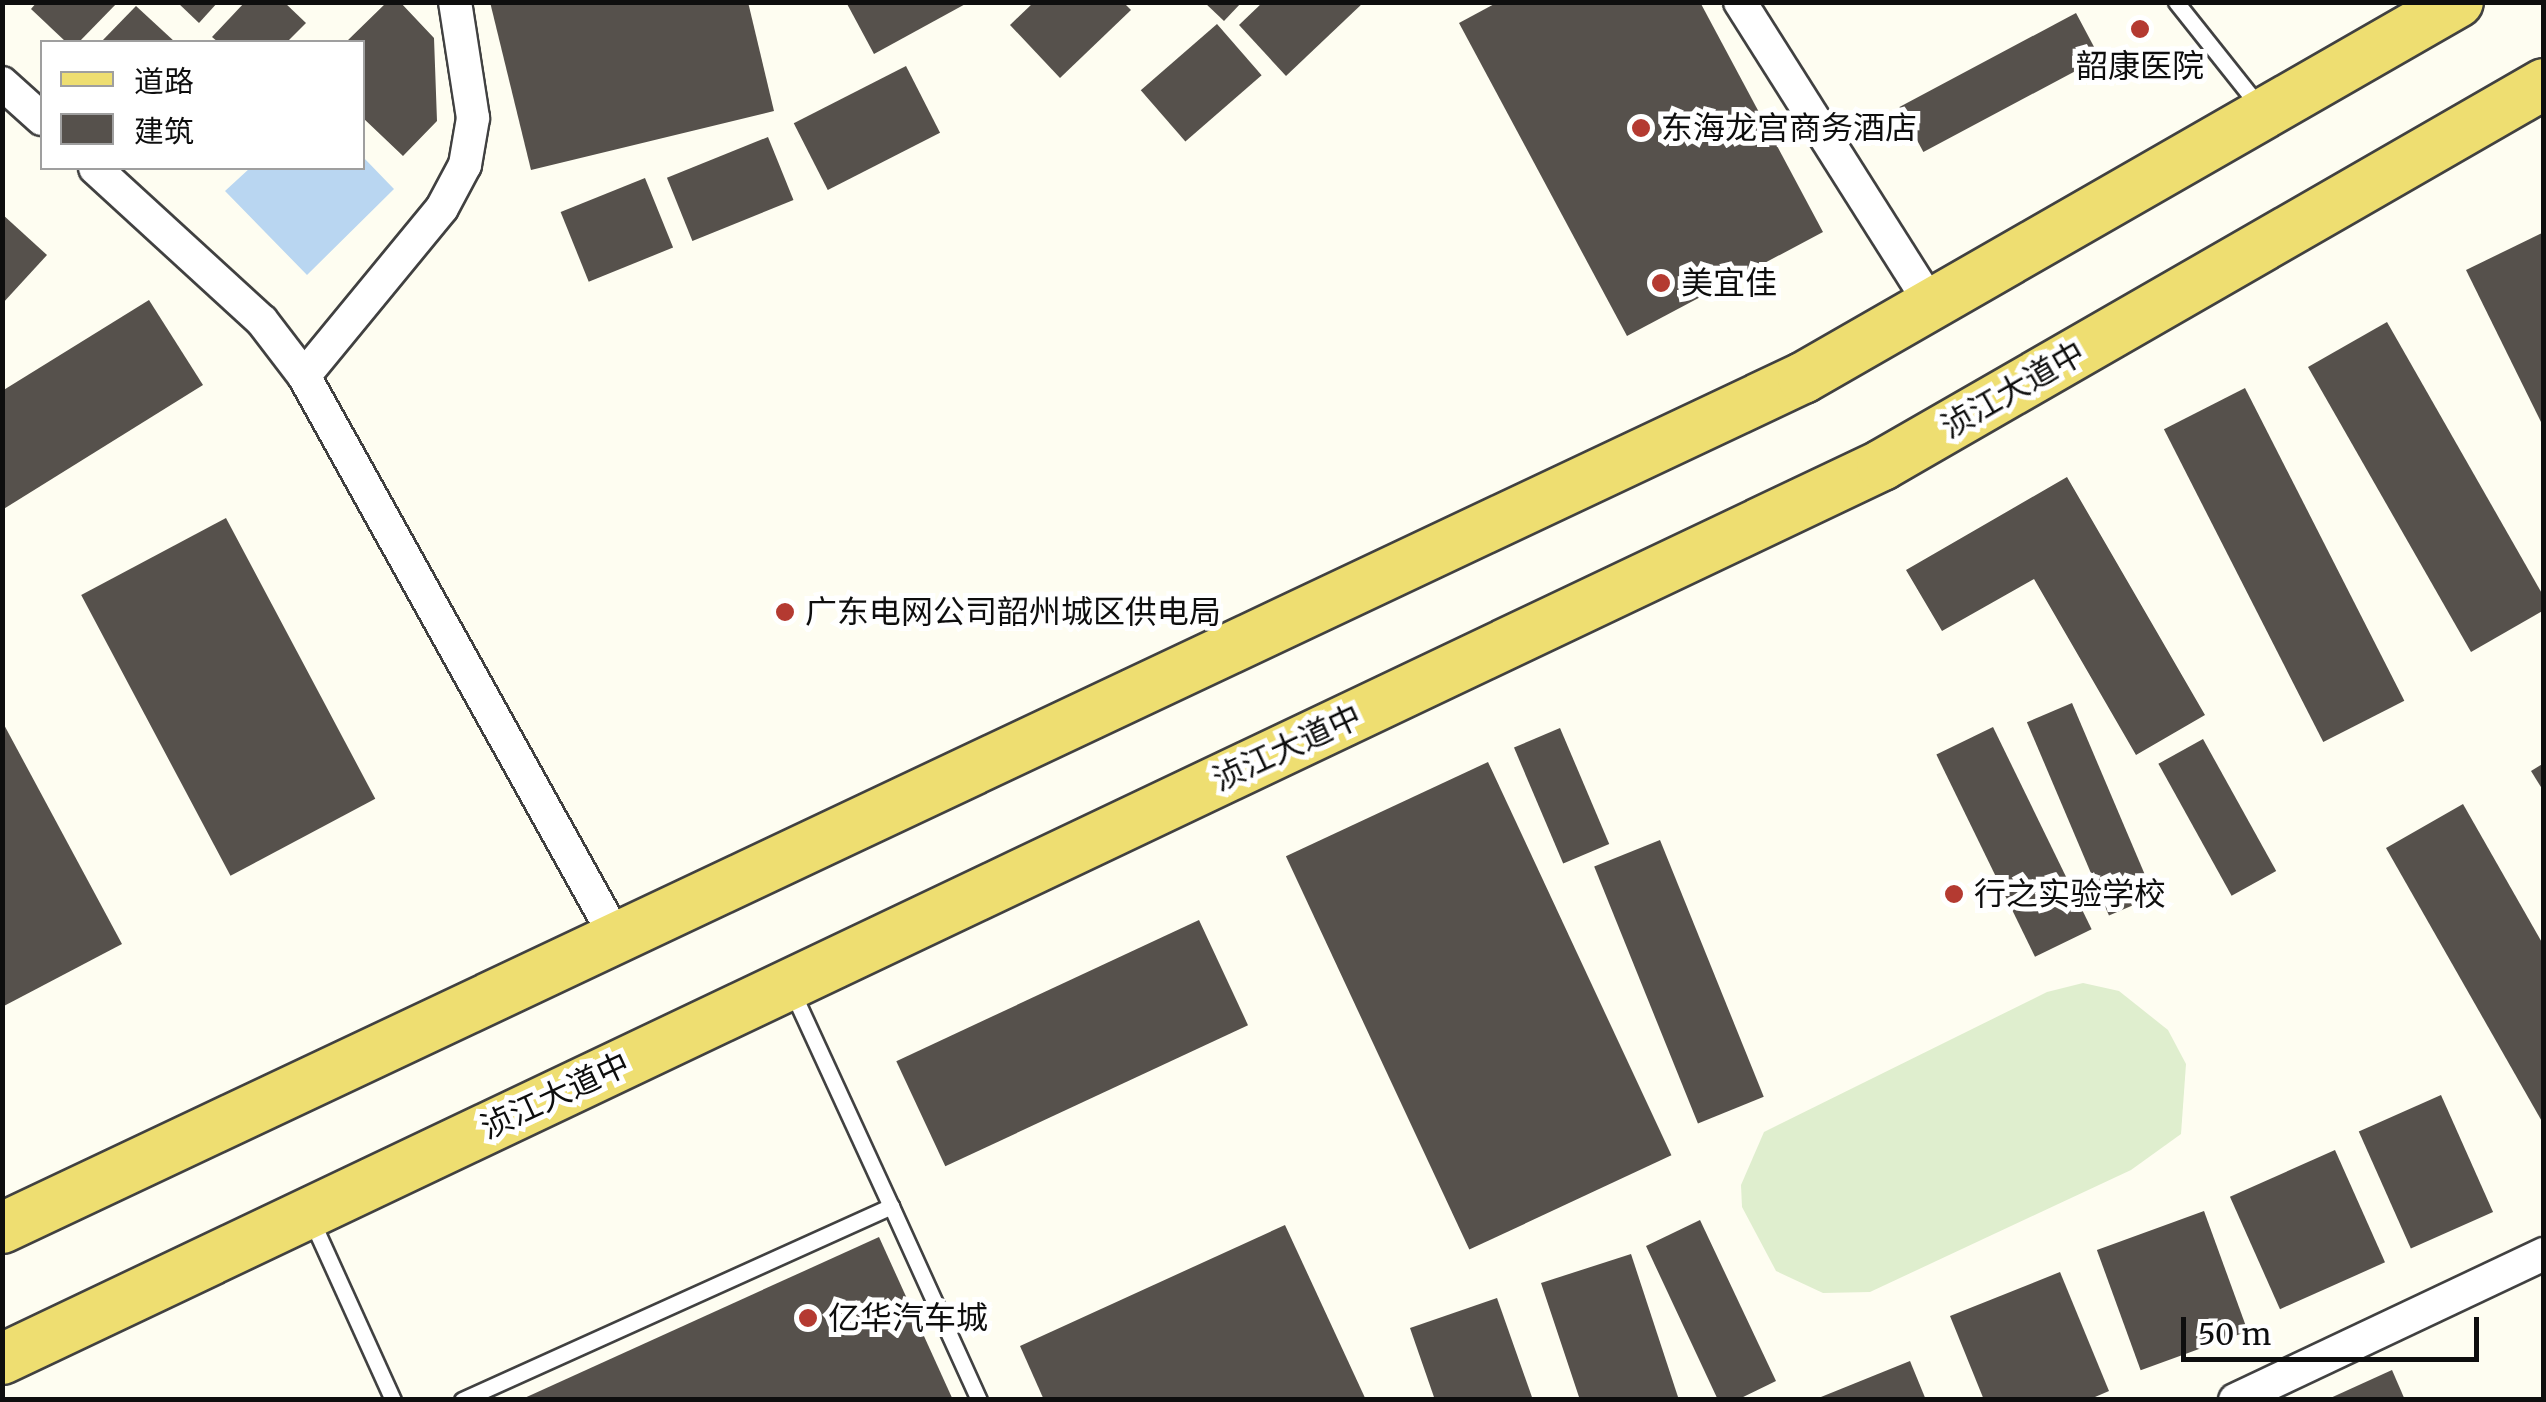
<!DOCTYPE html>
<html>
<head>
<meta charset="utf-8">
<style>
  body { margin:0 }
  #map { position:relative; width:2546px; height:1402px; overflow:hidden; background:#fefdf1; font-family:Merriweather,"Noto Sans SC",serif }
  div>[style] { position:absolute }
  .pitch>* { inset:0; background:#dfeece }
  .water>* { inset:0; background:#b9d6f1 }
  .building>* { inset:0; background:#56514c; transform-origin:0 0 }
  .roads { filter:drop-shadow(2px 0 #414141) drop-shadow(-2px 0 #414141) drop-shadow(0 2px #414141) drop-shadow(0 -2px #414141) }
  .service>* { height:15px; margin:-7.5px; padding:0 7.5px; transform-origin:7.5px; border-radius:7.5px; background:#fff }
  .minor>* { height:32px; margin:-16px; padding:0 16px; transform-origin:16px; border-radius:16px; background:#fff }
  .primary>* { height:50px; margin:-25px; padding:0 25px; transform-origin:25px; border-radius:25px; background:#eede71 }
  .dots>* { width:28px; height:28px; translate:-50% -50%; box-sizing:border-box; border:5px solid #fff; border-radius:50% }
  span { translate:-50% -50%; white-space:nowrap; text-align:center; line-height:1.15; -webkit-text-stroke:10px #fff; paint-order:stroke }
  .poi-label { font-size:32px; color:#0e0e0e }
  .left { translate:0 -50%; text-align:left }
  .street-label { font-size:32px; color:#0e0e0e }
  .frame { position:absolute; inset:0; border:5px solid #0e0e0e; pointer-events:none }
  .legend { position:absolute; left:40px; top:40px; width:325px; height:130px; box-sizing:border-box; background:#fff; border:2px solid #9f9f9f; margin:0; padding:12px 18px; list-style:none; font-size:30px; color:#0e0e0e }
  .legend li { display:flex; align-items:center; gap:20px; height:50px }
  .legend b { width:50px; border:2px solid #9f9f9f }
  .scale { position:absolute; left:2181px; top:1317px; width:298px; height:45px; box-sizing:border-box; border:5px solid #0e0e0e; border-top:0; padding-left:12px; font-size:30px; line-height:35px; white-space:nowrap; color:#0e0e0e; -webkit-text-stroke:8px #fff; paint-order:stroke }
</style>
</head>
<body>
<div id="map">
  <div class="pitch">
    <div style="clip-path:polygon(2083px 983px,2119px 991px,2168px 1030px,2186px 1064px,2181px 1134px,2131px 1170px,1870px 1292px,1823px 1293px,1776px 1271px,1742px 1207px,1741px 1185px,1764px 1132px,2047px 992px)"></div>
  </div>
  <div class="water">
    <div style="clip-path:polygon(363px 157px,394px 189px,307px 275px,225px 191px,250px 168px,362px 168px)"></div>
  </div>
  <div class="building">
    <div style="clip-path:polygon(37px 2px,118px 2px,79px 42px,66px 42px,31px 9px)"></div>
    <div style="clip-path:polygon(177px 2px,218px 2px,199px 23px)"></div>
    <div style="clip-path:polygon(245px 2px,284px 2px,306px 23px,287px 42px,218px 42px,212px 37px)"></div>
    <div style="clip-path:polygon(387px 2px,400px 2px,434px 38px,437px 121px,403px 156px,362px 117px,362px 42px,346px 42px)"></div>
    <div style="clip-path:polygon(490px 2px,748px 2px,774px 111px,531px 170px)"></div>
    <div style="clip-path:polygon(846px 2px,969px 2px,874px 54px)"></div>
    <div style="clip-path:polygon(1034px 2px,1123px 2px,1131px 10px,1060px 78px,1010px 25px)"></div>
    <div style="clip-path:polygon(1204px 2px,1242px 2px,1224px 21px)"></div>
    <div style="clip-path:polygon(1263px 2px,1364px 2px,1286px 76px,1239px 25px)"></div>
    <div style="clip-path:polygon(1498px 2px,1700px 2px,1823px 232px,1627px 336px,1459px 23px)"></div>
    <div style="clip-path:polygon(136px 6px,175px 42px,101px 42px)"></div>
    <div style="left:2076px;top:13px;width:51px;height:200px;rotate:62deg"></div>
    <div style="left:1217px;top:24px;width:68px;height:101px;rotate:49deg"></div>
    <div style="left:906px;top:66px;width:75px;height:126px;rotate:63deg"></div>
    <div style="left:768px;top:137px;width:68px;height:109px;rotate:68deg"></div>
    <div style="left:645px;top:178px;width:75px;height:91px;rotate:68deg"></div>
    <div style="clip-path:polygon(2px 214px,47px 255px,2px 304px)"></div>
    <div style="clip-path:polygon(2544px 232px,2544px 428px,2466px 270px)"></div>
    <div style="clip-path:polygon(149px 300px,203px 385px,2px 510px,2px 391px)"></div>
    <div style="clip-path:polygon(2387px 322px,2544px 597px,2544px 610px,2471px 652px,2308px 367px)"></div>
    <div style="left:2245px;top:388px;width:351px;height:91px;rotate:63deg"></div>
    <div style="clip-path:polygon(2067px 477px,2205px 715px,2136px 755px,2034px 579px,1942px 631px,1906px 570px)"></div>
    <div style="left:226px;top:518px;width:318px;height:164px;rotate:62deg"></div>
    <div style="left:2072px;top:703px;width:210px;height:49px;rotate:67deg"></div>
    <div style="clip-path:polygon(2px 721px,122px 944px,2px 1007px)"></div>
    <div style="left:1993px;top:727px;width:225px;height:63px;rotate:64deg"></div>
    <div style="left:1560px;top:728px;width:126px;height:50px;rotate:67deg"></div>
    <div style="left:2203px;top:739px;width:151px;height:51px;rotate:61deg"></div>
    <div style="left:1488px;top:762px;width:434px;height:223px;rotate:65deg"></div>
    <div style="clip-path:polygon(2544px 763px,2544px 792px,2531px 771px)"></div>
    <div style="clip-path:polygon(2463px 804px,2544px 946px,2544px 1125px,2386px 848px)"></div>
    <div style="left:1660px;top:840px;width:277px;height:71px;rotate:68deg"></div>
    <div style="left:1199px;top:920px;width:116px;height:334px;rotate:65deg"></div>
    <div style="left:2441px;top:1095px;width:128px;height:90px;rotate:66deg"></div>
    <div style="left:2335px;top:1150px;width:123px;height:115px;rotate:66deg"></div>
    <div style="left:2204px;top:1211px;width:128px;height:114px;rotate:70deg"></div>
    <div style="clip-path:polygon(1700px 1220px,1776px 1381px,1737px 1400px,1718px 1400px,1646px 1246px)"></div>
    <div style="clip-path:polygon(1285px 1225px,1366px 1400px,1044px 1400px,1020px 1346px)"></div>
    <div style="clip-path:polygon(879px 1237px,953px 1400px,520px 1400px)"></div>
    <div style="clip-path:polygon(1631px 1254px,1679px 1400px,1580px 1400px,1541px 1283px)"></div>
    <div style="clip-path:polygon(2060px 1272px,2109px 1391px,2088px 1400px,1984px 1400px,1950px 1316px)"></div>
    <div style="clip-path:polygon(1497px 1298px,1533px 1400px,1435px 1400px,1410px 1328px)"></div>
    <div style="clip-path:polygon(1910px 1361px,1926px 1400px,1816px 1400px,1816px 1399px)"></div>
    <div style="clip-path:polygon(2392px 1370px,2405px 1400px,2326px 1400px)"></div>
  </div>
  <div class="roads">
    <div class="service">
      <div style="left:2176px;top:2px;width:138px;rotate:51.5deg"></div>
      <div style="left:791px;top:989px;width:239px;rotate:65.3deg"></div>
      <div style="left:310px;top:1217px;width:201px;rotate:65.6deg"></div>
      <div style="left:462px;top:1400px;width:471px;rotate:-24.3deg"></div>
      <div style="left:891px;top:1206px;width:213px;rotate:65.6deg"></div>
    </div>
    <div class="minor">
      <div style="left:1740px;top:2px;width:357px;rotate:57.7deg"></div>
      <div style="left:2px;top:83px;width:54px;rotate:42deg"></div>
      <div style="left:95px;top:168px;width:226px;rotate:42.5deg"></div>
      <div style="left:262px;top:321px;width:69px;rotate:52.6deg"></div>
      <div style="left:304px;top:376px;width:642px;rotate:60.92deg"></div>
      <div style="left:304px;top:376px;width:217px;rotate:-50.6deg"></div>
      <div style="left:442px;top:208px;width:49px;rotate:-61.9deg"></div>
      <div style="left:465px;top:165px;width:48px;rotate:-80.3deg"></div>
      <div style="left:473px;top:118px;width:117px;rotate:-98.8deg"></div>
      <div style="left:2235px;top:1400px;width:342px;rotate:-25.3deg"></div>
    </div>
    <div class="primary">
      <div style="left:2px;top:1228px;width:1992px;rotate:-25.27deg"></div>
      <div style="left:1803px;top:378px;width:755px;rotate:-29.86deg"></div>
      <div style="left:2px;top:1359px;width:2082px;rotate:-25.43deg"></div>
      <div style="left:1882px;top:465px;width:764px;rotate:-29.92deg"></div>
    </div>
  </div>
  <div class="dots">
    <div style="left:2140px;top:29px;background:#b43a31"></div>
    <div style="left:1641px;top:128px;background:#b43a31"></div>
    <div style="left:1661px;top:283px;background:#b43a31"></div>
    <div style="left:785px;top:612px;background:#b43a31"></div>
    <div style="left:1954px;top:894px;background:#b43a31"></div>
    <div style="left:808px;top:1318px;background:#b43a31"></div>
  </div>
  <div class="poi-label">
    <span style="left:2140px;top:66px">韶康医院</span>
    <span class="left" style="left:1661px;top:128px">东海龙宫商务酒店</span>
    <span class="left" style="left:1681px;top:283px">美宜佳</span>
    <span class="left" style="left:805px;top:612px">广东电网公司韶州城区供电局</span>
    <span class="left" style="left:1974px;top:894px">行之实验学校</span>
    <span class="left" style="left:828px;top:1318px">亿华汽车城</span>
  </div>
  <div class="street-label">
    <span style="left:2013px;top:390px;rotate:-30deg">浈江大道中</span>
    <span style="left:1287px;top:748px;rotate:-25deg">浈江大道中</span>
    <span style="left:555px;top:1096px;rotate:-25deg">浈江大道中</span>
  </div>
  <div class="frame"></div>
  <ul class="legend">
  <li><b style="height:12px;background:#eede71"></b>道路</li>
  <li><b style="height:28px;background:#56514c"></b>建筑</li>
  </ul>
  <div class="scale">50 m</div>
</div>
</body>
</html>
